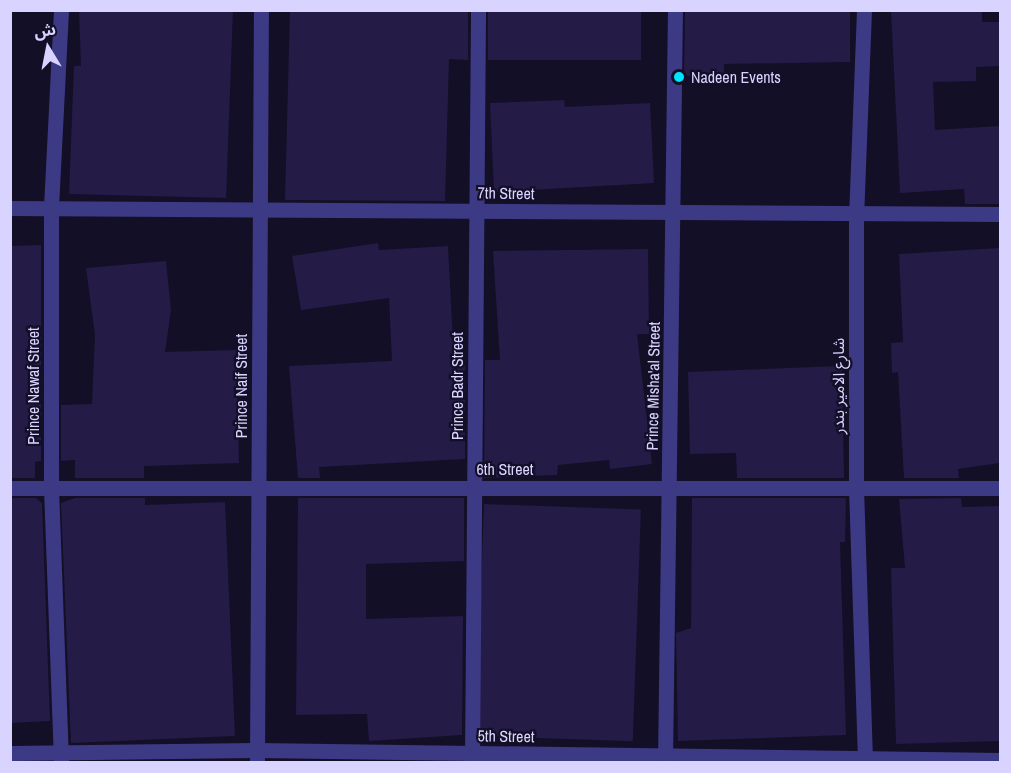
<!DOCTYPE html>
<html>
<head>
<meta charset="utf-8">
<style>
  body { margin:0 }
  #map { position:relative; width:1011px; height:773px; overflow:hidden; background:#130f26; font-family:"Archivo Narrow","Noto Sans Arabic",sans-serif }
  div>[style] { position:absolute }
  .building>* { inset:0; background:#241b47; transform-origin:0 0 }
  .minor>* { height:15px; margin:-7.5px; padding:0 7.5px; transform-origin:7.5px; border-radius:7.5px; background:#3d3a85 }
  .tertiary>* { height:15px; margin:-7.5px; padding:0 7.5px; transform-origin:7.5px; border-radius:7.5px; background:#3d3a85 }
  .dots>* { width:16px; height:16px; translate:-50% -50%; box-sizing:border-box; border:3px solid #130f26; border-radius:50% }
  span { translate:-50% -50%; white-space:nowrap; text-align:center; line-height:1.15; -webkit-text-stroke:4.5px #130f26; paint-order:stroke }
  .poi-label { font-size:16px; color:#d9d4ff }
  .left { translate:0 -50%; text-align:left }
  .street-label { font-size:16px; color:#d9d4ff }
  .frame { position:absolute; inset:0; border:12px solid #d9d4ff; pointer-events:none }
  .north { position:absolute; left:18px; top:18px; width:60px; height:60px; -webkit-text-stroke:4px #130f26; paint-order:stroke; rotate:350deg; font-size:16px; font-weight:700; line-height:24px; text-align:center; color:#d9d4ff }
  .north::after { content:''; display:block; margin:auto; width:21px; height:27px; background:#d9d4ff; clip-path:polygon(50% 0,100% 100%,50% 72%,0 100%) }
</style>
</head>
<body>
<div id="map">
  <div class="building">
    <div style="clip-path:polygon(79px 10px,233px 10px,226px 198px,69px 194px,74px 66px,81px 66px)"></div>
    <div style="clip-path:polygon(290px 10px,468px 10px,468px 60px,449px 59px,445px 201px,285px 200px)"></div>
    <div style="left:488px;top:10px;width:153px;height:50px"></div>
    <div style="clip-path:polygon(685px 10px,850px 10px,850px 62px,724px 64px,724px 75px,684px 76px)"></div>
    <div style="clip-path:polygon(891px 10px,982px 10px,982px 22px,1000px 22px,1000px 66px,976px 67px,976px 81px,933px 82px,935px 130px,1000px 126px,1000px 204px,965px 204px,964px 189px,900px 193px)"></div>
    <div style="clip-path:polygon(564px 100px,565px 107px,650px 103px,654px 183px,494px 192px,490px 103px)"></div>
    <div style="clip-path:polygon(378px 243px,379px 250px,448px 246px,454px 362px,465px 361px,465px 459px,319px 467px,320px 478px,298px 478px,289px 366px,392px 361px,389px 298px,301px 310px,292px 256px)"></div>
    <div style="clip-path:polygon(41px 245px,41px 461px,35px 462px,35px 478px,10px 478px,10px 246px)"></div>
    <div style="clip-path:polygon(1000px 248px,1000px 463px,958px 469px,959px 478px,904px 478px,898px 372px,892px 373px,891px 343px,903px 342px,899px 254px)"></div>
    <div style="clip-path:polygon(648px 249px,649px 334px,637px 334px,652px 464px,610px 469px,609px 460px,558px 465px,557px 475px,484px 478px,485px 360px,500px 360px,493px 251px)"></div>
    <div style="clip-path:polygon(166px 261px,171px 310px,165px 352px,236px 350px,239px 463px,144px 466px,144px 478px,75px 478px,75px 460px,61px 461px,61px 405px,92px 404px,95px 335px,86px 268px)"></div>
    <div style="clip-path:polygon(842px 366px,844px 478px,737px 478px,736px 453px,690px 454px,688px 372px)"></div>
    <div style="clip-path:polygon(10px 498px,36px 498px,42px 503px,50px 721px,10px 723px)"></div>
    <div style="clip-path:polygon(75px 498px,145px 498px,145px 505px,225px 502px,235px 736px,71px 743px,61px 503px)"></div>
    <div style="clip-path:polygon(298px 498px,464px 498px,464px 561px,366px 564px,366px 619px,463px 616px,462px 735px,369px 741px,367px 714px,296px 715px)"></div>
    <div style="clip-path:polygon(692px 498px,846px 498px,845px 542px,840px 542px,846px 735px,678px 741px,676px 633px,691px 628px)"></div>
    <div style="clip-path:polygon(961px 498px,962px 507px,1000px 506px,1000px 741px,896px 744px,891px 568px,905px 568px,899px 499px)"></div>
    <div style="left:484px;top:504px;width:157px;height:232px;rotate:2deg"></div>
  </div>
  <div class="minor">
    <div style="left:61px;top:10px;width:197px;rotate:92.9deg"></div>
    <div style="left:51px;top:207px;width:281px;rotate:90deg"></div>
    <div style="left:51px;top:488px;width:274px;rotate:87.9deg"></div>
    <div style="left:10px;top:488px;width:990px"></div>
    <div style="left:10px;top:753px;width:247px;rotate:-0.7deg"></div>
    <div style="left:257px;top:750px;width:743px;rotate:0.77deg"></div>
    <div style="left:472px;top:762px;width:752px;rotate:-89.54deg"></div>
    <div style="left:665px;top:762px;width:752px;rotate:-89.24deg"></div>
  </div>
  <div class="tertiary">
    <div style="left:864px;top:10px;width:206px;rotate:92.2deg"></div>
    <div style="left:856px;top:216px;width:272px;rotate:90deg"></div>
    <div style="left:856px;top:488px;width:274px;rotate:88.1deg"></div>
    <div style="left:10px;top:208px;width:990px;rotate:0.35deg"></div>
    <div style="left:257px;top:762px;width:752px;rotate:-89.7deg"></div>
  </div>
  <div class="dots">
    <div style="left:679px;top:77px;background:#00e5ff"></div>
  </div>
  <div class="poi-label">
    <span class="left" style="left:691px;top:77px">Nadeen Events</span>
  </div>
  <div class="street-label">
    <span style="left:506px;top:193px;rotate:1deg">7th Street</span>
    <span style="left:33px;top:386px;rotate:-90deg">Prince Nawaf Street</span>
    <span style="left:241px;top:386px;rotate:-90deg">Prince Naif Street</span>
    <span style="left:457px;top:386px;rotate:-90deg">Prince Badr Street</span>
    <span style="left:653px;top:386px;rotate:-89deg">Prince Misha'al Street</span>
    <span style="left:838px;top:386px;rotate:-90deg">شارع الامير بندر</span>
    <span style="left:505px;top:469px">6th Street</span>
    <span style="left:506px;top:736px;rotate:1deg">5th Street</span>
  </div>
  <div class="frame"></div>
  <div class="north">ش</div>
</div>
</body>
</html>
